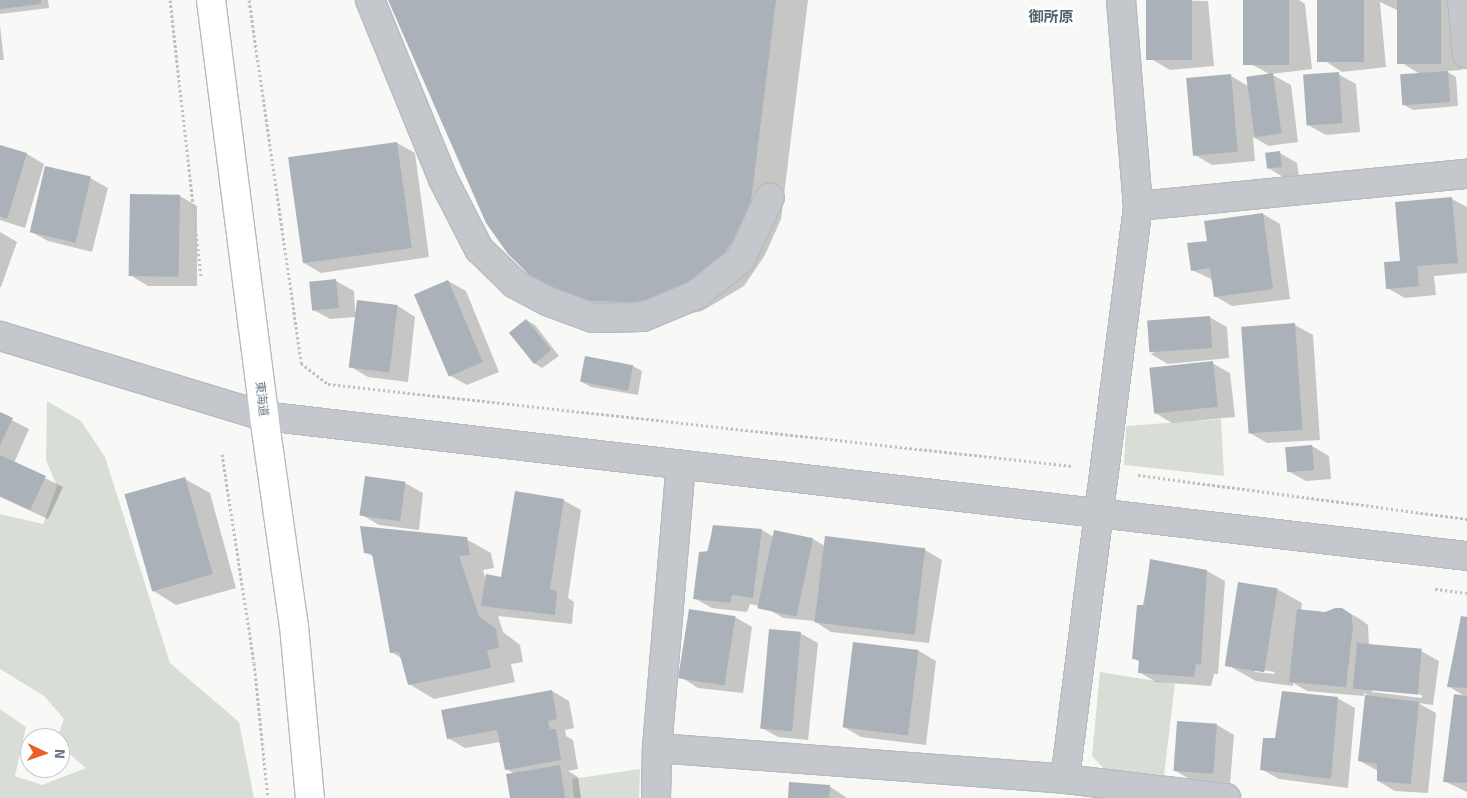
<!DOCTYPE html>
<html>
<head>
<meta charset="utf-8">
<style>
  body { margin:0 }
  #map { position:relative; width:1467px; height:798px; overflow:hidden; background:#f8f9f6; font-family:Signika,"Noto Sans JP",sans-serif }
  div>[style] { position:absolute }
  .green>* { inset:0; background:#d8ded5 }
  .shadow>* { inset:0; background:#0003 }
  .building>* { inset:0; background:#aab1b9; transform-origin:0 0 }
  .path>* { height:3px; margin-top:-1.5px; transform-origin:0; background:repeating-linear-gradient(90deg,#bec0c3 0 2.5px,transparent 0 5px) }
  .roads { filter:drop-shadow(1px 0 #b6bbc0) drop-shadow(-1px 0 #b6bbc0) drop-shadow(0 1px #b6bbc0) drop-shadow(0 -1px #b6bbc0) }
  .minor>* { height:28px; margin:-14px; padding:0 14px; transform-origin:14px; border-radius:14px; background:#c4c8cc }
  .tertiary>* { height:28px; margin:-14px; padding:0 14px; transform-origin:14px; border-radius:14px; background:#c4c8cc }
  .secondary>* { height:28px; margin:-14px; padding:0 14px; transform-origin:14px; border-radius:14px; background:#fff }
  span { translate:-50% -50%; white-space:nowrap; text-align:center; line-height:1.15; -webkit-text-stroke:5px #fff; paint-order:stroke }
  .street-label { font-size:12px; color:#677788 }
  .quarter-label { font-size:15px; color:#55606d; font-weight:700 }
  .north { position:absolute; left:20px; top:728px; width:50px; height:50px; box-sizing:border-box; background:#fff; border:1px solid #c2c9cf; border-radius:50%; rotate:93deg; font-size:14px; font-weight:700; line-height:20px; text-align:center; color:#677788 }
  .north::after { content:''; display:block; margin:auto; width:18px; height:22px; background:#e86026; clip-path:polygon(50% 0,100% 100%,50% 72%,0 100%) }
</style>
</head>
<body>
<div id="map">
  <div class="green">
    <div style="clip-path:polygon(47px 401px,81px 421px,105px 457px,170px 663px,239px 722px,254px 798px,0 798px,0 709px,26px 727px,15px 776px,42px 785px,86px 768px,60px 746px,60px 738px,57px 738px,64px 719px,44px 696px,0 669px,0 514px,43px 524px,57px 486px,46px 460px)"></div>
    <div style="clip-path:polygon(1221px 419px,1224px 476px,1124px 465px,1126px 426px)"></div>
    <div style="clip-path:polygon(1100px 672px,1175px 684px,1164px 775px,1104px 769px,1092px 756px)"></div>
    <div style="clip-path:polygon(640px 769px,639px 798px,574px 798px,572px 779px)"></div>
  </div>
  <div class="shadow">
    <div style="clip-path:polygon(0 0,48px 0,49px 8px,0 14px)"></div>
    <div style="clip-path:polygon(389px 0,808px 0,781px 219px,765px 255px,744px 286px,702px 311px,666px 318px,616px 317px,567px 298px,536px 280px)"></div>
    <div style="clip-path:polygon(1147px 0,1208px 1px,1214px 66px,1170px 70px,1153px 60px)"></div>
    <div style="clip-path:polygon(1245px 0,1299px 0,1305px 4px,1312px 69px,1271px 74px,1291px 85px,1298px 142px,1269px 146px,1253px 137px,1255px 161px,1212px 165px,1195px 155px,1231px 76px,1248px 86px,1271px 75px,1251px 64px)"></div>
    <div style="clip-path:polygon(1318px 0,1457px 0,1462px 70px,1446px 71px,1456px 77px,1458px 106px,1413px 110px,1404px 105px,1420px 74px,1402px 63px,1399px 11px,1380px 2px,1386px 67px,1342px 72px,1325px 61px)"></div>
    <div style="clip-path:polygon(0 26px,4px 60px,0 60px)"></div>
    <div style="clip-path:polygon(1338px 74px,1356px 84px,1360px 132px,1326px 135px,1308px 125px)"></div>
    <div style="clip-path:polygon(397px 143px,415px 153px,429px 257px,321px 273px,304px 263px,289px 158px)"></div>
    <div style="clip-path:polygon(0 146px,27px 154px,44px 164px,25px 228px,0 220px)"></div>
    <div style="clip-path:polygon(1280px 153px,1297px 163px,1299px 177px,1285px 178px,1268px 168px)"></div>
    <div style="clip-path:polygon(90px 178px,108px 188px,92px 252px,48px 241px,30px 231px)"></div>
    <div style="clip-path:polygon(180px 196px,197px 206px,197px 286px,148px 286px,130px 275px)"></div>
    <div style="clip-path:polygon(1452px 199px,1467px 207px,1467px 273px,1434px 276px,1436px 295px,1405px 298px,1387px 288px,1401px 262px)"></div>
    <div style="clip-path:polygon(1263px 214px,1280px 224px,1290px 299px,1232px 306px,1215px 296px,1213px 280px,1192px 270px,1209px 242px)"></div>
    <div style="clip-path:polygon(0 232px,17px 242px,1px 287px,0 287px)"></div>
    <div style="clip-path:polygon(336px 281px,354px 291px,355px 312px,398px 306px,415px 317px,408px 382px,368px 377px,351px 367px,356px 317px,330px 319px,312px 309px)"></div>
    <div style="clip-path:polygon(448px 281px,466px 291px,499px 372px,467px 385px,449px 375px)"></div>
    <div style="clip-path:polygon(1209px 317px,1227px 327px,1229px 358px,1168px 364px,1151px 354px)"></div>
    <div style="clip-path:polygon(526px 320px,535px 325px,559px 356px,542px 368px,534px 363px)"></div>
    <div style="clip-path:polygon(1295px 325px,1313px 335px,1320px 440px,1267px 443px,1250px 433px,1242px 328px)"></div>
    <div style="clip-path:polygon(586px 358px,633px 366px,642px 371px,638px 395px,591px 387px,582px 382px)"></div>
    <div style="clip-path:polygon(1212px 363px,1230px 373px,1235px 417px,1172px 423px,1155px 413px)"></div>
    <div style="clip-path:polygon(0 414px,29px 429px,14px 463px,63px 487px,48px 519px,0 497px)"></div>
    <div style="clip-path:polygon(1312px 446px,1329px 456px,1331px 479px,1306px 481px,1288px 471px)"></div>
    <div style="clip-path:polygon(185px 479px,210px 493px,236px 588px,176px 605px,152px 590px)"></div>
    <div style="clip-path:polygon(405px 483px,423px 493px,419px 530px,379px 525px,362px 515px)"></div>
    <div style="clip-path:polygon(563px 500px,581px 510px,568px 598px,574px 602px,572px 624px,498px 616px,503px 632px,520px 645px,523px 662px,511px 664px,515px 682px,434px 699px,409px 684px,403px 659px,391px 652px,374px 557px,365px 552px,466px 539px,491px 553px,494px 568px,483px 570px,486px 580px,502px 579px)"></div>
    <div style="clip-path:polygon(714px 526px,762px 530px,774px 537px,813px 539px,825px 546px,925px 550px,942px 560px,929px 643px,831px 632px,814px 621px,783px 618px,765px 607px,750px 604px,747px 612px,712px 608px,694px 598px)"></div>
    <div style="clip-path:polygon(1151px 561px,1207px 571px,1225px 581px,1218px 674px,1214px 674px,1211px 686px,1156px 682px,1139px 672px,1140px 662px,1133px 658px)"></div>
    <div style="clip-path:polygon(evenodd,1277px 589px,1302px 603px,1301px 611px,1325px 614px,1342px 609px,1360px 619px,1368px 625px,1369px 646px,1421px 651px,1439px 661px,1433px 705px,1418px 703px,1436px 713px,1428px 793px,1395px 791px,1378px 781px,1378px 771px,1360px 761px,1372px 698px,1364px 693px,1364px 696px,1307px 691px,1293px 683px,1293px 686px,1256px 681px,1231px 667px,1277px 589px,1255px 669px,1275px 672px,1274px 674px,1255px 672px,1255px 669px,1277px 589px,1372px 689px,1422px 695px,1422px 698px,1372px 692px,1372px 689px)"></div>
    <div style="clip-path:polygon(690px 611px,735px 617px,752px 627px,743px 693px,698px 688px,681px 677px)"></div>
    <div style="clip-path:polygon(1467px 618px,1467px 792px,1444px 781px,1466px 697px,1448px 686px)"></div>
    <div style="clip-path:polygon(800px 633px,818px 643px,808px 740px,778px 737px,760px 727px)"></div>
    <div style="clip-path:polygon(854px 643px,919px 651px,936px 661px,926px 745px,861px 737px,844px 727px)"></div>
    <div style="clip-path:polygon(552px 691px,569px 701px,574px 728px,565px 730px,566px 736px,573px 740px,578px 769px,568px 771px,578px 777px,581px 798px,511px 798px,515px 774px,506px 769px,500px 742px,465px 748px,448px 738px)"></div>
    <div style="clip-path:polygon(1337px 698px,1355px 708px,1348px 788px,1279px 779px,1261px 769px,1276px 740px)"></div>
    <div style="clip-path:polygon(1217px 725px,1234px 735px,1230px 783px,1191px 780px,1174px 770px)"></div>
    <div style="clip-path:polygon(829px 786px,847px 798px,789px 798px)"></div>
  </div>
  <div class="building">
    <div style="clip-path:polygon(0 0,41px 0,41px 4px,0 9px)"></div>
    <div style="clip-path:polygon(388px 0,776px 0,751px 201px,735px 238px,713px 269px,672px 294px,635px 302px,585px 301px,535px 281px,508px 254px,486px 223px)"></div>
    <div style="left:1146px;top:0;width:46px;height:60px"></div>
    <div style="left:1243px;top:0;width:46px;height:65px"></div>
    <div style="left:1317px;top:0;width:47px;height:62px"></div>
    <div style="left:1397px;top:0;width:44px;height:64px"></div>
    <div style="left:1448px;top:71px;width:31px;height:48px;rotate:86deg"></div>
    <div style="left:1339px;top:72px;width:51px;height:36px;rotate:86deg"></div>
    <div style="left:1273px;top:73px;width:61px;height:27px;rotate:82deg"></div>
    <div style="left:1231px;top:74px;width:78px;height:45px;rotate:85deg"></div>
    <div style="left:397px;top:142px;width:107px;height:110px;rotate:82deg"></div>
    <div style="clip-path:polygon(0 145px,27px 153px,7px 219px,0 216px)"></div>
    <div style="left:1280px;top:151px;width:16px;height:15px;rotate:83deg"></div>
    <div style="left:45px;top:166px;width:47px;height:68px;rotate:13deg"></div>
    <div style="left:130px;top:194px;width:50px;height:82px;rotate:1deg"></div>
    <div style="clip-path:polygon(1452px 197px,1458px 263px,1417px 266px,1419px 286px,1386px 289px,1384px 262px,1400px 261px,1395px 202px)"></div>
    <div style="clip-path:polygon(1263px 213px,1273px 289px,1214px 297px,1210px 268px,1191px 271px,1187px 243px,1207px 241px,1204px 221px)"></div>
    <div style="left:336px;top:279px;width:29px;height:27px;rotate:84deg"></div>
    <div style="left:448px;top:280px;width:89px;height:37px;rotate:67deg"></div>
    <div style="left:357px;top:300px;width:41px;height:68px;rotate:7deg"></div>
    <div style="left:1210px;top:316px;width:32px;height:63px;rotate:86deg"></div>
    <div style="left:526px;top:319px;width:40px;height:22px;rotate:51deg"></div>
    <div style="left:1295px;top:323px;width:107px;height:54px;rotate:86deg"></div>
    <div style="left:585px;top:356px;width:49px;height:26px;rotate:11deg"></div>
    <div style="left:1213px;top:361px;width:46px;height:64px;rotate:84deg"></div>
    <div style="clip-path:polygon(0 412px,13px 418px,0 445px)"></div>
    <div style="left:1312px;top:445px;width:25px;height:27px;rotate:85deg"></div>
    <div style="clip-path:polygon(0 455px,46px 476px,30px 510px,0 496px)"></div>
    <div style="left:365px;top:476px;width:41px;height:40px;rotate:8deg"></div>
    <div style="left:185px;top:477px;width:101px;height:63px;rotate:74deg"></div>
    <div style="clip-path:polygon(515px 491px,564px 499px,550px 589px,557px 591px,555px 615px,481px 606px,486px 574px,501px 577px)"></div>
    <div style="clip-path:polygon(713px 525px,762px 529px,753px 598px,732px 595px,730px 603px,693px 599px,699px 552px,708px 551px)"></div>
    <div style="clip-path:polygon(360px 526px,467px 537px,470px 555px,459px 556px,479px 616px,496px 629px,499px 648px,487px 650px,491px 668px,408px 685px,399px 652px,390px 653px,372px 554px,364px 553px)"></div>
    <div style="left:774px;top:530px;width:40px;height:80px;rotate:12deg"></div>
    <div style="left:825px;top:536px;width:101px;height:87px;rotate:7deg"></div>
    <div style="clip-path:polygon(1150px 559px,1207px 570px,1201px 665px,1196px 664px,1194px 677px,1138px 673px,1139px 660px,1132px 659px,1137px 605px,1144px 605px)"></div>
    <div style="left:1238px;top:582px;width:40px;height:85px;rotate:9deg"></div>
    <div style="clip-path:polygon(1335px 608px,1342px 608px,1351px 614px,1353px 626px,1346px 687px,1289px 682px,1297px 609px,1325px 612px)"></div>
    <div style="left:689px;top:609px;width:47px;height:70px;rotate:9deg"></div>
    <div style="clip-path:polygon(1461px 616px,1467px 617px,1467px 688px,1447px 687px)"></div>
    <div style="left:769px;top:629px;width:32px;height:100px;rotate:5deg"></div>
    <div style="left:853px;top:642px;width:66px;height:86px;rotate:7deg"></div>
    <div style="left:1357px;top:643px;width:65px;height:46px;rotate:5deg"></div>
    <div style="clip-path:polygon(552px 690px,557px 719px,548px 721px,550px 729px,556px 729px,561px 760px,505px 770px,497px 730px,447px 739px,441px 710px)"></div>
    <div style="clip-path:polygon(1282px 691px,1338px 697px,1331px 779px,1260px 770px,1263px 738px,1275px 738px)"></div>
    <div style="clip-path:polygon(1454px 694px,1467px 696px,1467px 783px,1443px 782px)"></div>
    <div style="clip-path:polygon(1365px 695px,1419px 702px,1411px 784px,1377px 781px,1377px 764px,1358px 761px)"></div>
    <div style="left:1177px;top:721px;width:40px;height:50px;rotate:4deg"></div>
    <div style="clip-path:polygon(560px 765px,565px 798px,510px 798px,506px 774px)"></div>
    <div style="clip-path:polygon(789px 782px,830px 785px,829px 798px,788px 798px)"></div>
  </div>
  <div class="path">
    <div style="left:170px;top:0;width:279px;rotate:83.6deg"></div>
    <div style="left:249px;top:0;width:367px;rotate:81.8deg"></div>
    <div style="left:301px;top:363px;width:34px;rotate:38deg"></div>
    <div style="left:328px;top:384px;width:749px;rotate:6.29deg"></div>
    <div style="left:222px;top:454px;width:211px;rotate:81.3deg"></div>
    <div style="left:254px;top:663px;width:136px;rotate:84.1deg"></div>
    <div style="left:1138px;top:475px;width:332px;rotate:7.6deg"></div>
    <div style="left:1435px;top:589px;width:32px;rotate:7deg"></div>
  </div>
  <div class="roads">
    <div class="minor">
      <div style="left:370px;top:0;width:193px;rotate:67.8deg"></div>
      <div style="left:443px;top:179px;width:79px;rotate:62.8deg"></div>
      <div style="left:479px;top:249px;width:50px;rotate:44.2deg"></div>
      <div style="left:515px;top:284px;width:36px;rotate:28deg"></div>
      <div style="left:547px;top:301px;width:49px;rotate:20.3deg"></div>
      <div style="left:593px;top:318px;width:50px;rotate:-1.1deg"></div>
      <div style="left:643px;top:317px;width:57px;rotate:-22.5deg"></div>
      <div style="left:696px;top:295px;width:58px;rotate:-38.7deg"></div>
      <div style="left:741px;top:259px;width:68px;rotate:-64.9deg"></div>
      <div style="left:1121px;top:0;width:207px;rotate:85.3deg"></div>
      <div style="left:1462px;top:0;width:54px;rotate:84.7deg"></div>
      <div style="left:657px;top:748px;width:409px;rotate:4.3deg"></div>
      <div style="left:1065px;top:779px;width:162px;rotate:6.7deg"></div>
      <div style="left:1065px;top:779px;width:578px;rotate:-82.74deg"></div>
      <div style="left:1138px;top:206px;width:331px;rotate:-5.6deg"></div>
      <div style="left:656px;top:798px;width:50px;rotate:-88.9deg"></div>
      <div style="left:657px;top:748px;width:284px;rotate:-85.2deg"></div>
    </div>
    <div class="tertiary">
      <div style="left:0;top:336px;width:276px;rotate:16.9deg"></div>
      <div style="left:264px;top:416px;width:1211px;rotate:6.64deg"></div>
    </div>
    <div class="secondary">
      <div style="left:211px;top:0;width:419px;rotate:82.7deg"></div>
      <div style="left:264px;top:416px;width:212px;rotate:81.9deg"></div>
      <div style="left:294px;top:626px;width:173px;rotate:84.7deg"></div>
    </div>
  </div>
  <div class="street-label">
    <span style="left:261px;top:399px;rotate:83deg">東海道</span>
  </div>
  <div class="quarter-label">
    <span style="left:1051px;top:18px">御所原</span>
  </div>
  <div class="north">N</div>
</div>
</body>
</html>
